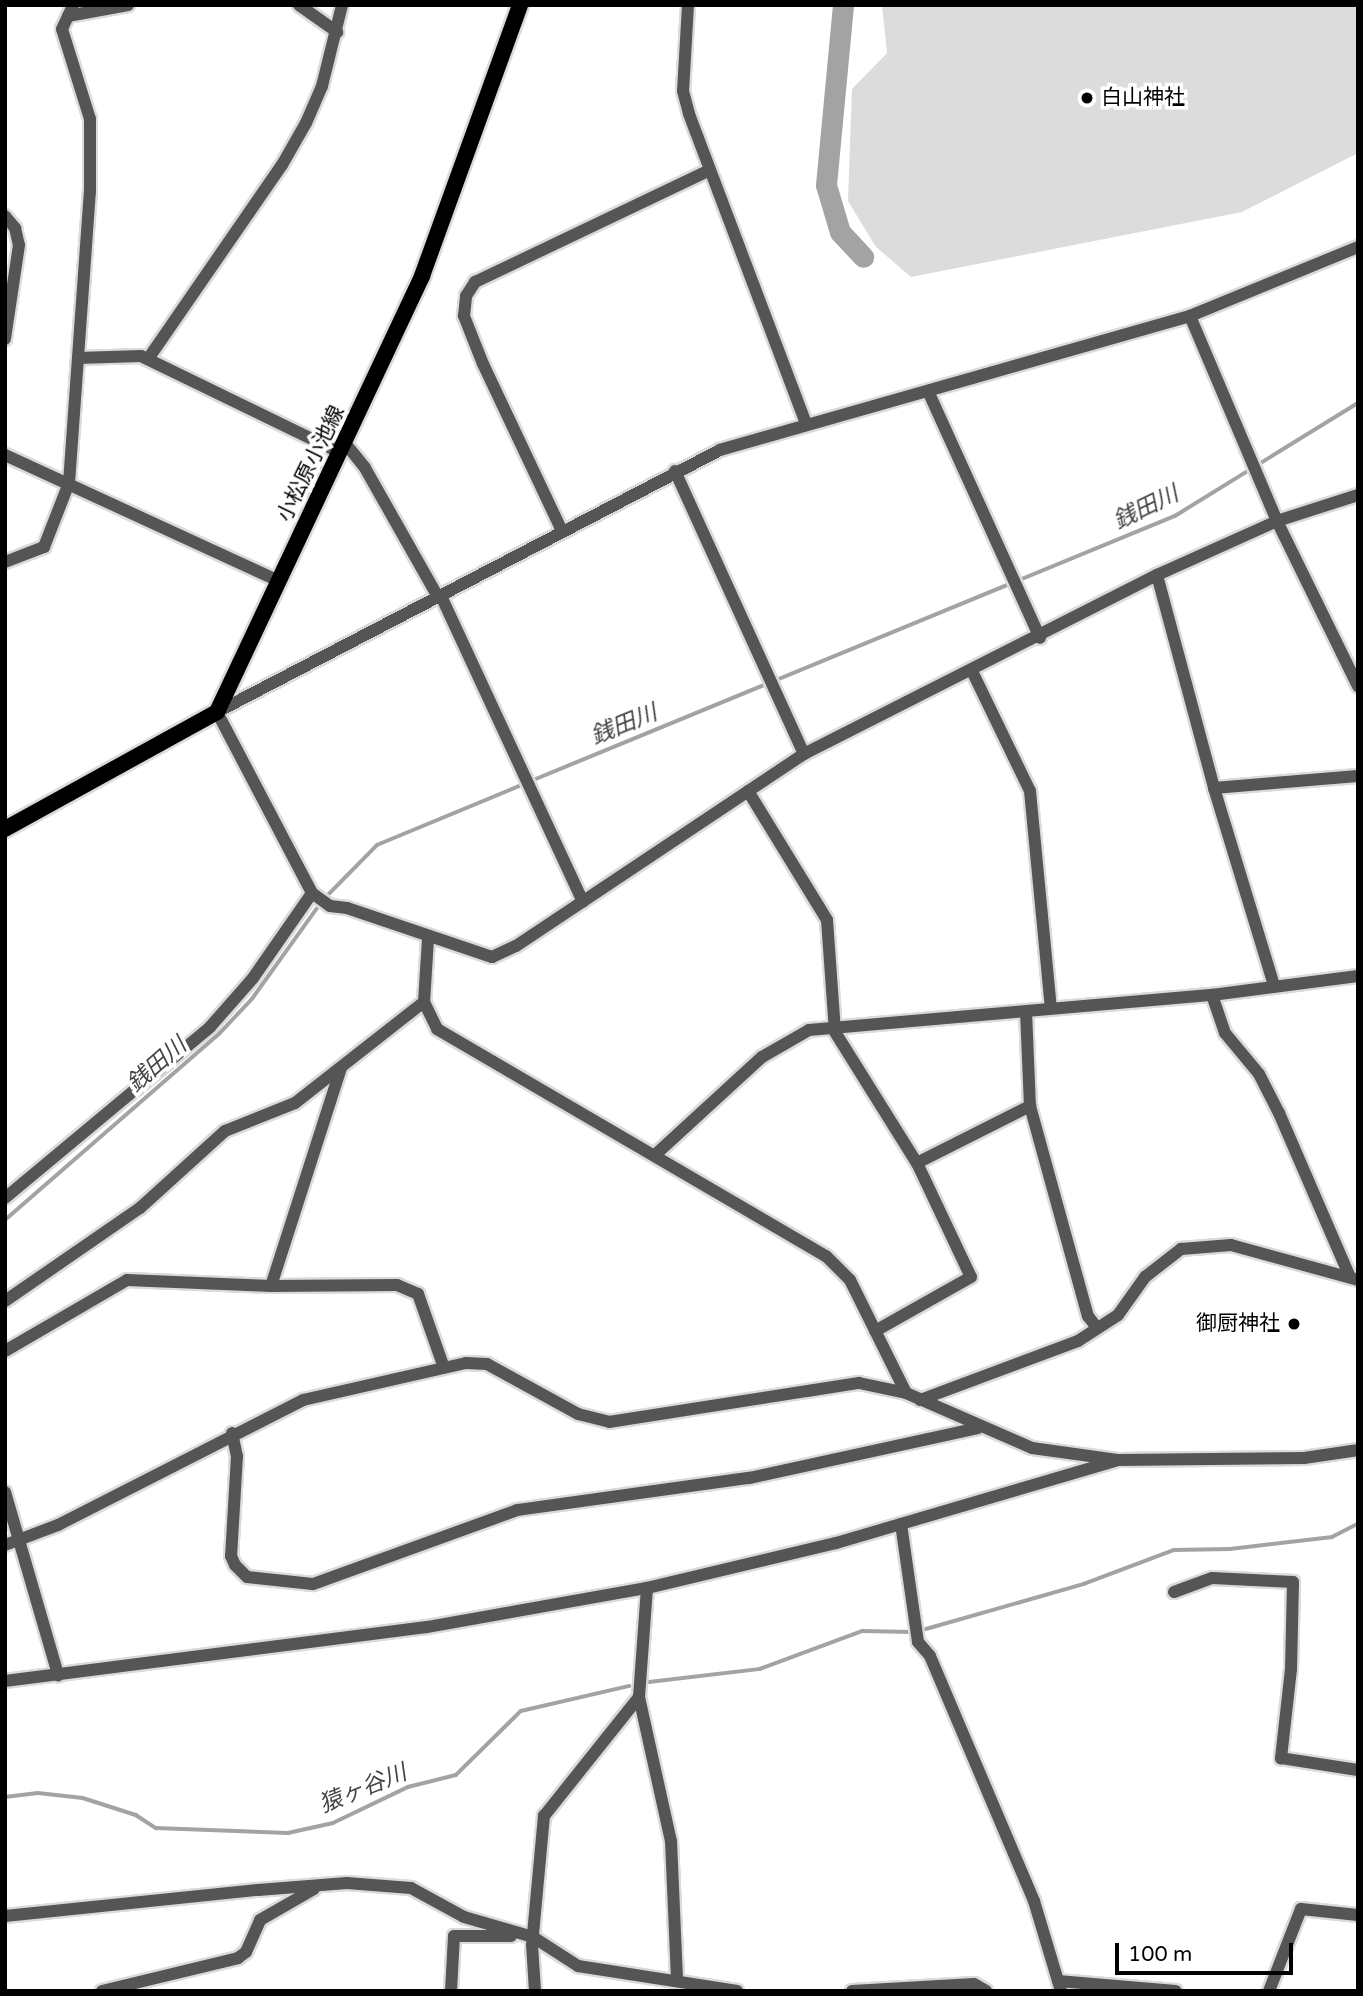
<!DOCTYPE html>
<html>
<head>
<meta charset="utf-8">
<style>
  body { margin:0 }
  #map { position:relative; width:1363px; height:1996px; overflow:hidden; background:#fff; font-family:"Varela Round","Noto Sans JP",sans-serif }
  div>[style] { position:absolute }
  .green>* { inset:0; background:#dcdcdc }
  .stream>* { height:3.5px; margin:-1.75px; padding:0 1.75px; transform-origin:1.75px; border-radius:1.75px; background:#a3a3a3 }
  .river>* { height:21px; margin:-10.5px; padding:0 10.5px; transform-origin:10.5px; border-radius:10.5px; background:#a3a3a3 }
  .roads { filter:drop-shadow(2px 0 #dbdbdb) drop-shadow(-2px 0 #dbdbdb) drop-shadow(0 2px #dbdbdb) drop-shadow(0 -2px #dbdbdb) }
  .minor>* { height:12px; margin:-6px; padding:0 6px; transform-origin:6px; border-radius:6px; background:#555 }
  .major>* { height:16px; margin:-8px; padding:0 8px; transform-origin:8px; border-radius:8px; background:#000 }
  .dots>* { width:19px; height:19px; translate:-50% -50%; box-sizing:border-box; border:4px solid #fff; border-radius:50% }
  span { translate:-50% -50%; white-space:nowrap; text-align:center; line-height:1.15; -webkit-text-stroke:7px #fff; paint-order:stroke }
  .poi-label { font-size:21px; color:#000 }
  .left { translate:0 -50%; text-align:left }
  .right { translate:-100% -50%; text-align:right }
  .street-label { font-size:21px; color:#000 }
  .water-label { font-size:23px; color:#444; font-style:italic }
  .frame { position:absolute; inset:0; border:7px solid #000; pointer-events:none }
  .scale { position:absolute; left:1115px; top:1943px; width:178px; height:32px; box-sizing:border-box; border:4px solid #000; border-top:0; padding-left:9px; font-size:21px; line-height:24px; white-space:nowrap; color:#000; -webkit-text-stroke:5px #fff; paint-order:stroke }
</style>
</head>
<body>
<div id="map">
  <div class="green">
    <div style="clip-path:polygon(882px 5px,1358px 5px,1358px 153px,1242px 212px,911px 277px,876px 247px,848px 201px,852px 89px,887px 53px)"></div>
  </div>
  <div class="stream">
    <div style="left:531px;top:781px;width:696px;rotate:-22.37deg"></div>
    <div style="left:1175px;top:516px;width:215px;rotate:-31.7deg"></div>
    <div style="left:325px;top:898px;width:74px;rotate:-45.5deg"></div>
    <div style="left:377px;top:845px;width:159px;rotate:-22.5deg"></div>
    <div style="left:5px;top:1220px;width:284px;rotate:-41deg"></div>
    <div style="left:219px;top:1034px;width:48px;rotate:-46.7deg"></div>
    <div style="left:252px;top:999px;width:117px;rotate:-54.4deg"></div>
    <div style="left:926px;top:1629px;width:164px;rotate:-15.9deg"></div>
    <div style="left:1084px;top:1584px;width:96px;rotate:-20.7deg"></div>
    <div style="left:1174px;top:1550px;width:56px;rotate:-1deg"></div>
    <div style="left:1230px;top:1549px;width:103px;rotate:-6.7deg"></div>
    <div style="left:1332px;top:1537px;width:29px;rotate:-27deg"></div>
    <div style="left:649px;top:1682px;width:112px;rotate:-6.7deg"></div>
    <div style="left:760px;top:1669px;width:109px;rotate:-20.4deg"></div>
    <div style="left:862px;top:1631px;width:52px;rotate:1.1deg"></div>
    <div style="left:5px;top:1797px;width:33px;rotate:-7deg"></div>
    <div style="left:38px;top:1793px;width:45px;rotate:6.3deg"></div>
    <div style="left:83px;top:1798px;width:56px;rotate:17.8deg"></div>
    <div style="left:136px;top:1815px;width:24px;rotate:33deg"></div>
    <div style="left:156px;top:1828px;width:132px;rotate:2.2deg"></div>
    <div style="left:288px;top:1833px;width:46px;rotate:-12.5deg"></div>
    <div style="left:333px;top:1823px;width:83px;rotate:-25.6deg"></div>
    <div style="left:408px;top:1787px;width:49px;rotate:-14deg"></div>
    <div style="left:456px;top:1775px;width:91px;rotate:-44.6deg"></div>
    <div style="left:521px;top:1711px;width:111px;rotate:-13deg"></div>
  </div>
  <div class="river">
    <div style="left:843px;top:5px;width:181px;rotate:95.4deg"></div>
    <div style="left:826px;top:185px;width:49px;rotate:73.4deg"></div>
    <div style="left:840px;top:232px;width:34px;rotate:47deg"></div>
  </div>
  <div class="roads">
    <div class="minor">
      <div style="left:299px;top:5px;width:47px;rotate:35.4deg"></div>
      <div style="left:688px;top:5px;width:86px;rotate:93.3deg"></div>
      <div style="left:683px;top:91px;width:24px;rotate:75deg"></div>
      <div style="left:689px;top:114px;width:331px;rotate:69.3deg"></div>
      <div style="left:68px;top:16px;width:61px;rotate:-10.4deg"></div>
      <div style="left:5px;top:216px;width:16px;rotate:50deg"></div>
      <div style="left:15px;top:228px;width:17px;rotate:77deg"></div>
      <div style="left:19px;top:245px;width:95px;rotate:98.5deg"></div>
      <div style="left:1358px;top:247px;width:182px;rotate:157.7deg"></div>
      <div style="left:1190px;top:316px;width:489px;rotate:164.1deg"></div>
      <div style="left:720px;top:450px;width:567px;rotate:152.49deg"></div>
      <div style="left:217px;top:712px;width:204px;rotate:62.3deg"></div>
      <div style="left:312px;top:893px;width:22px;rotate:36deg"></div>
      <div style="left:330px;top:906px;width:17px;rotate:7deg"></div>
      <div style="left:347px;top:908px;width:153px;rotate:18.7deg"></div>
      <div style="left:492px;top:957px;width:26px;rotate:-25deg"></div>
      <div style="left:516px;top:946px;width:346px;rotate:-33.7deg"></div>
      <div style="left:804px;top:754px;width:396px;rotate:-26.9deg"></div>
      <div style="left:1157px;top:575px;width:132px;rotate:-24.2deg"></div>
      <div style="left:1277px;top:521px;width:85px;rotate:-17.8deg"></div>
      <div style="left:1190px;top:316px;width:223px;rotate:67deg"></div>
      <div style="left:1277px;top:521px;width:184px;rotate:63.9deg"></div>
      <div style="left:78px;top:358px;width:63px;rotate:-1.8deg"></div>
      <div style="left:141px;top:356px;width:220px;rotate:25.9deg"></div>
      <div style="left:148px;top:359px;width:236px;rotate:-55.4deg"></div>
      <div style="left:282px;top:165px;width:48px;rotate:-60.3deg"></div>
      <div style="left:306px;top:123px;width:40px;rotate:-66.6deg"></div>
      <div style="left:322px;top:86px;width:83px;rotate:-76.1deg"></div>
      <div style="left:928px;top:391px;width:271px;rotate:65.6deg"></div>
      <div style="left:345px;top:443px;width:32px;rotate:51deg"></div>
      <div style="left:365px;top:468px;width:148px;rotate:60.5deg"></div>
      <div style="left:5px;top:455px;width:302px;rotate:24.7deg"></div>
      <div style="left:675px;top:471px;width:311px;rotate:65.5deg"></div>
      <div style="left:562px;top:531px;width:185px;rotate:-115.3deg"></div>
      <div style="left:483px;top:364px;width:52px;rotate:-111.6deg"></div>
      <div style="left:464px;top:316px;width:20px;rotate:-84deg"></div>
      <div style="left:466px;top:296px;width:17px;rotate:-57deg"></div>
      <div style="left:475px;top:282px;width:260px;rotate:-25.5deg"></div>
      <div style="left:5px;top:562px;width:42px;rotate:-21deg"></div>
      <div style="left:44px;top:547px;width:69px;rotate:-68.7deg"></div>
      <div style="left:69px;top:483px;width:292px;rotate:-85.9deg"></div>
      <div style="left:90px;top:192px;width:73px;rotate:-90deg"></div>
      <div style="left:90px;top:119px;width:94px;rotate:-107.3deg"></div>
      <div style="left:62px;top:29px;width:26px;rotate:-65deg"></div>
      <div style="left:1157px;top:575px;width:220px;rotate:75deg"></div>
      <div style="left:1214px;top:788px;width:207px;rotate:73.1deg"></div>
      <div style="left:441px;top:596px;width:337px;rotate:65.1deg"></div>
      <div style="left:972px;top:671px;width:133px;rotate:64.2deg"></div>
      <div style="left:1030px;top:791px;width:218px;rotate:84.5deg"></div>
      <div style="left:1214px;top:788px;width:144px;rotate:-4.8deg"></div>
      <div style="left:748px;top:791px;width:151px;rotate:58.5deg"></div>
      <div style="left:827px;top:920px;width:112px;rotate:85.9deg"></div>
      <div style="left:835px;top:1032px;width:155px;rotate:58deg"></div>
      <div style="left:917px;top:1163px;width:126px;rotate:64.7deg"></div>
      <div style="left:971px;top:1277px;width:110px;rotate:150.6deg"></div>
      <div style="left:428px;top:939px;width:63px;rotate:93.6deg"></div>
      <div style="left:424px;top:1002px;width:30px;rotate:64deg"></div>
      <div style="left:437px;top:1029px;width:450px;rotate:30.3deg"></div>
      <div style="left:826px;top:1256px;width:34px;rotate:45deg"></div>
      <div style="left:850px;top:1280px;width:126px;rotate:63.6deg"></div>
      <div style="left:1212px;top:995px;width:40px;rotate:71.1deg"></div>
      <div style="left:1225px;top:1033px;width:53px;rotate:50.3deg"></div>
      <div style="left:1259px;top:1074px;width:44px;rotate:62.9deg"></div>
      <div style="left:1279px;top:1113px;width:179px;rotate:66.6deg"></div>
      <div style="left:1026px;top:1011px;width:95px;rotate:87.6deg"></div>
      <div style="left:1030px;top:1106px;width:218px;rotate:74.6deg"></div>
      <div style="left:1088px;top:1316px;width:15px;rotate:53deg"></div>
      <div style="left:655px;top:1155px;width:145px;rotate:-42.5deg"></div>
      <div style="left:762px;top:1057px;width:54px;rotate:-29.9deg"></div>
      <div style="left:809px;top:1030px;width:405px;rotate:-5deg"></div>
      <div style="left:1212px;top:995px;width:147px;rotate:-7.4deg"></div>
      <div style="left:917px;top:1163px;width:127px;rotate:-26.8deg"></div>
      <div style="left:5px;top:1198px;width:267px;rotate:-39.8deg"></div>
      <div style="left:210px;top:1027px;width:65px;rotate:-48.7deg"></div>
      <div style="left:253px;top:978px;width:103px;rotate:-55.2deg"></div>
      <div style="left:271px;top:1286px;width:229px;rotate:-72.2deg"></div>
      <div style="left:5px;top:1301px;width:164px;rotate:-34.6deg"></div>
      <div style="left:140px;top:1208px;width:115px;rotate:-42.2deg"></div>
      <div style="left:225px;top:1131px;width:75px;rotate:-21.8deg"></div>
      <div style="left:295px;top:1103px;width:164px;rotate:-38.1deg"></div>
      <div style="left:5px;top:1351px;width:141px;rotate:-30.2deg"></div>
      <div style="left:127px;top:1280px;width:144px;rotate:2.4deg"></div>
      <div style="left:271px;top:1286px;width:126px;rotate:-0.5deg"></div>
      <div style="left:397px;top:1285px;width:23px;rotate:23deg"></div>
      <div style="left:418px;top:1294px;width:78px;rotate:70.6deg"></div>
      <div style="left:920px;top:1400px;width:169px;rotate:-20.5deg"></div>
      <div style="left:1078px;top:1341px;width:48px;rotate:-33deg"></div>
      <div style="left:1118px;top:1315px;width:47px;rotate:-54.6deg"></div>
      <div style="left:1145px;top:1277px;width:46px;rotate:-37.9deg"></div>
      <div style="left:1181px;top:1249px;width:50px;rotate:-4.6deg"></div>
      <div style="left:1231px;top:1245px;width:132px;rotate:15.4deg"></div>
      <div style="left:232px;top:1433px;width:24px;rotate:78deg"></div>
      <div style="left:237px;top:1456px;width:100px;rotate:93.4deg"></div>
      <div style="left:231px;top:1556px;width:10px;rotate:66deg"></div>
      <div style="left:235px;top:1565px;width:17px;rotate:45deg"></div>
      <div style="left:247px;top:1577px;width:66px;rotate:6.1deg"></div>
      <div style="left:313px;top:1584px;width:217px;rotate:-19.9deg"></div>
      <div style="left:517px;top:1510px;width:234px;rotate:-7.9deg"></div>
      <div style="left:749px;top:1478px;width:234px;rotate:-12.3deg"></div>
      <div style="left:5px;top:1492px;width:191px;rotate:73.8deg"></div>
      <div style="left:901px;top:1524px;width:119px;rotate:81.8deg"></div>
      <div style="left:918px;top:1642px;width:18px;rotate:49deg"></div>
      <div style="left:930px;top:1656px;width:266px;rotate:67deg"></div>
      <div style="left:1034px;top:1901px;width:94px;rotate:73.3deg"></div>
      <div style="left:5px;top:1545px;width:57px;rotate:-20.7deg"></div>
      <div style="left:58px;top:1525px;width:275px;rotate:-27deg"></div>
      <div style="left:303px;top:1400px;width:167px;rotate:-12.8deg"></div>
      <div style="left:466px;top:1363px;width:21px;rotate:3deg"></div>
      <div style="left:487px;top:1364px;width:104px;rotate:28.8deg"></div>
      <div style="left:578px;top:1414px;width:32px;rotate:14deg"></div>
      <div style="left:609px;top:1422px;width:253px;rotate:-8.9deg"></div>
      <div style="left:859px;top:1383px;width:48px;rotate:12deg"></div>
      <div style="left:906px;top:1393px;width:137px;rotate:23.6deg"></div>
      <div style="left:1032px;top:1448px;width:88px;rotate:7.9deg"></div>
      <div style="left:1119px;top:1460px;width:185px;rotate:-0.6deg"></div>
      <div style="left:1304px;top:1458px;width:55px;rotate:-8.4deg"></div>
      <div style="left:647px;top:1588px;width:109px;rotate:94.2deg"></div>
      <div style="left:639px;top:1697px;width:148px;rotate:77.5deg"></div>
      <div style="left:671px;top:1841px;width:140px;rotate:87.5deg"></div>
      <div style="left:1174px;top:1592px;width:40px;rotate:-20.2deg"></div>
      <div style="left:1212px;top:1578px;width:81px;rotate:2.8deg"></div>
      <div style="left:1293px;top:1582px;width:87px;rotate:91.3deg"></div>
      <div style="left:1291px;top:1669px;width:90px;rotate:96.4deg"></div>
      <div style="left:1281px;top:1758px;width:78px;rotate:8.9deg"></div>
      <div style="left:5px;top:1681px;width:425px;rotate:-7.3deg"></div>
      <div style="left:427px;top:1627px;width:223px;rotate:-10.1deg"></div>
      <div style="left:647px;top:1588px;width:194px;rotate:-13.4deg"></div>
      <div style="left:836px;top:1543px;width:291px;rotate:-16.4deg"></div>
      <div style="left:5px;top:1916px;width:254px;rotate:-5.9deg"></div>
      <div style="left:258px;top:1890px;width:89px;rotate:-4.5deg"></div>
      <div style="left:347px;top:1883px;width:64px;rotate:4.5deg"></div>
      <div style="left:411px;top:1888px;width:60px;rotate:28.7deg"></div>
      <div style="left:464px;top:1917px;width:72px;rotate:16.2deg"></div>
      <div style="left:533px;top:1937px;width:54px;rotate:32.8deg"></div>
      <div style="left:578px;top:1966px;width:161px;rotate:8.9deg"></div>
      <div style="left:1058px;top:1981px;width:118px;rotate:4.8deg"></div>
      <div style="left:102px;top:1991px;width:140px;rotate:-13.6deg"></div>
      <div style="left:238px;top:1958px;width:10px;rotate:-37deg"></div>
      <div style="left:246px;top:1952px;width:35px;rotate:-66deg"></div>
      <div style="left:260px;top:1920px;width:62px;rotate:-29.9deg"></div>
      <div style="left:451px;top:1991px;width:55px;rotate:-86.9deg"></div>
      <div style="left:454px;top:1936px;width:57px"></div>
      <div style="left:535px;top:1991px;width:46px;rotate:-93.7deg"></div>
      <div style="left:532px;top:1945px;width:130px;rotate:-84.7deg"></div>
      <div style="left:544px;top:1816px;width:152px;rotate:-51.4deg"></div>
      <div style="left:852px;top:1991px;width:122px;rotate:-3.3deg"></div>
      <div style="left:974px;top:1984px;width:14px;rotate:30deg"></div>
      <div style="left:1269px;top:1991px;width:88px;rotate:-68.7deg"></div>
      <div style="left:1301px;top:1909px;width:57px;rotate:6deg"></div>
    </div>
    <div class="major">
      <div style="left:5px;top:829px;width:242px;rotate:-28.9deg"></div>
      <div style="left:217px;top:712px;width:482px;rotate:-64.8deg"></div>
      <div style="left:422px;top:276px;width:288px;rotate:-70.1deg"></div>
    </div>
  </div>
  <div class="dots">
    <div style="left:1087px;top:98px;background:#000"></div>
    <div style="left:1294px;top:1324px;background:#000"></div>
  </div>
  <div class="poi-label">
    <span class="left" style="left:1101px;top:98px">白山神社</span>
    <span class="right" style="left:1280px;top:1324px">御厨神社</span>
  </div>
  <div class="street-label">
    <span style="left:311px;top:464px;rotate:-64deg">小松原小池線</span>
  </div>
  <div class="water-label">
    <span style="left:1146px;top:508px;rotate:-26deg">銭田川</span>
    <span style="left:624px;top:725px;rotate:-22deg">銭田川</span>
    <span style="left:157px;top:1065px;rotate:-41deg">銭田川</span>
    <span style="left:363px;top:1789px;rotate:-22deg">猿ヶ谷川</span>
  </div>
  <div class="frame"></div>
  <div class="scale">100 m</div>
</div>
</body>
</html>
